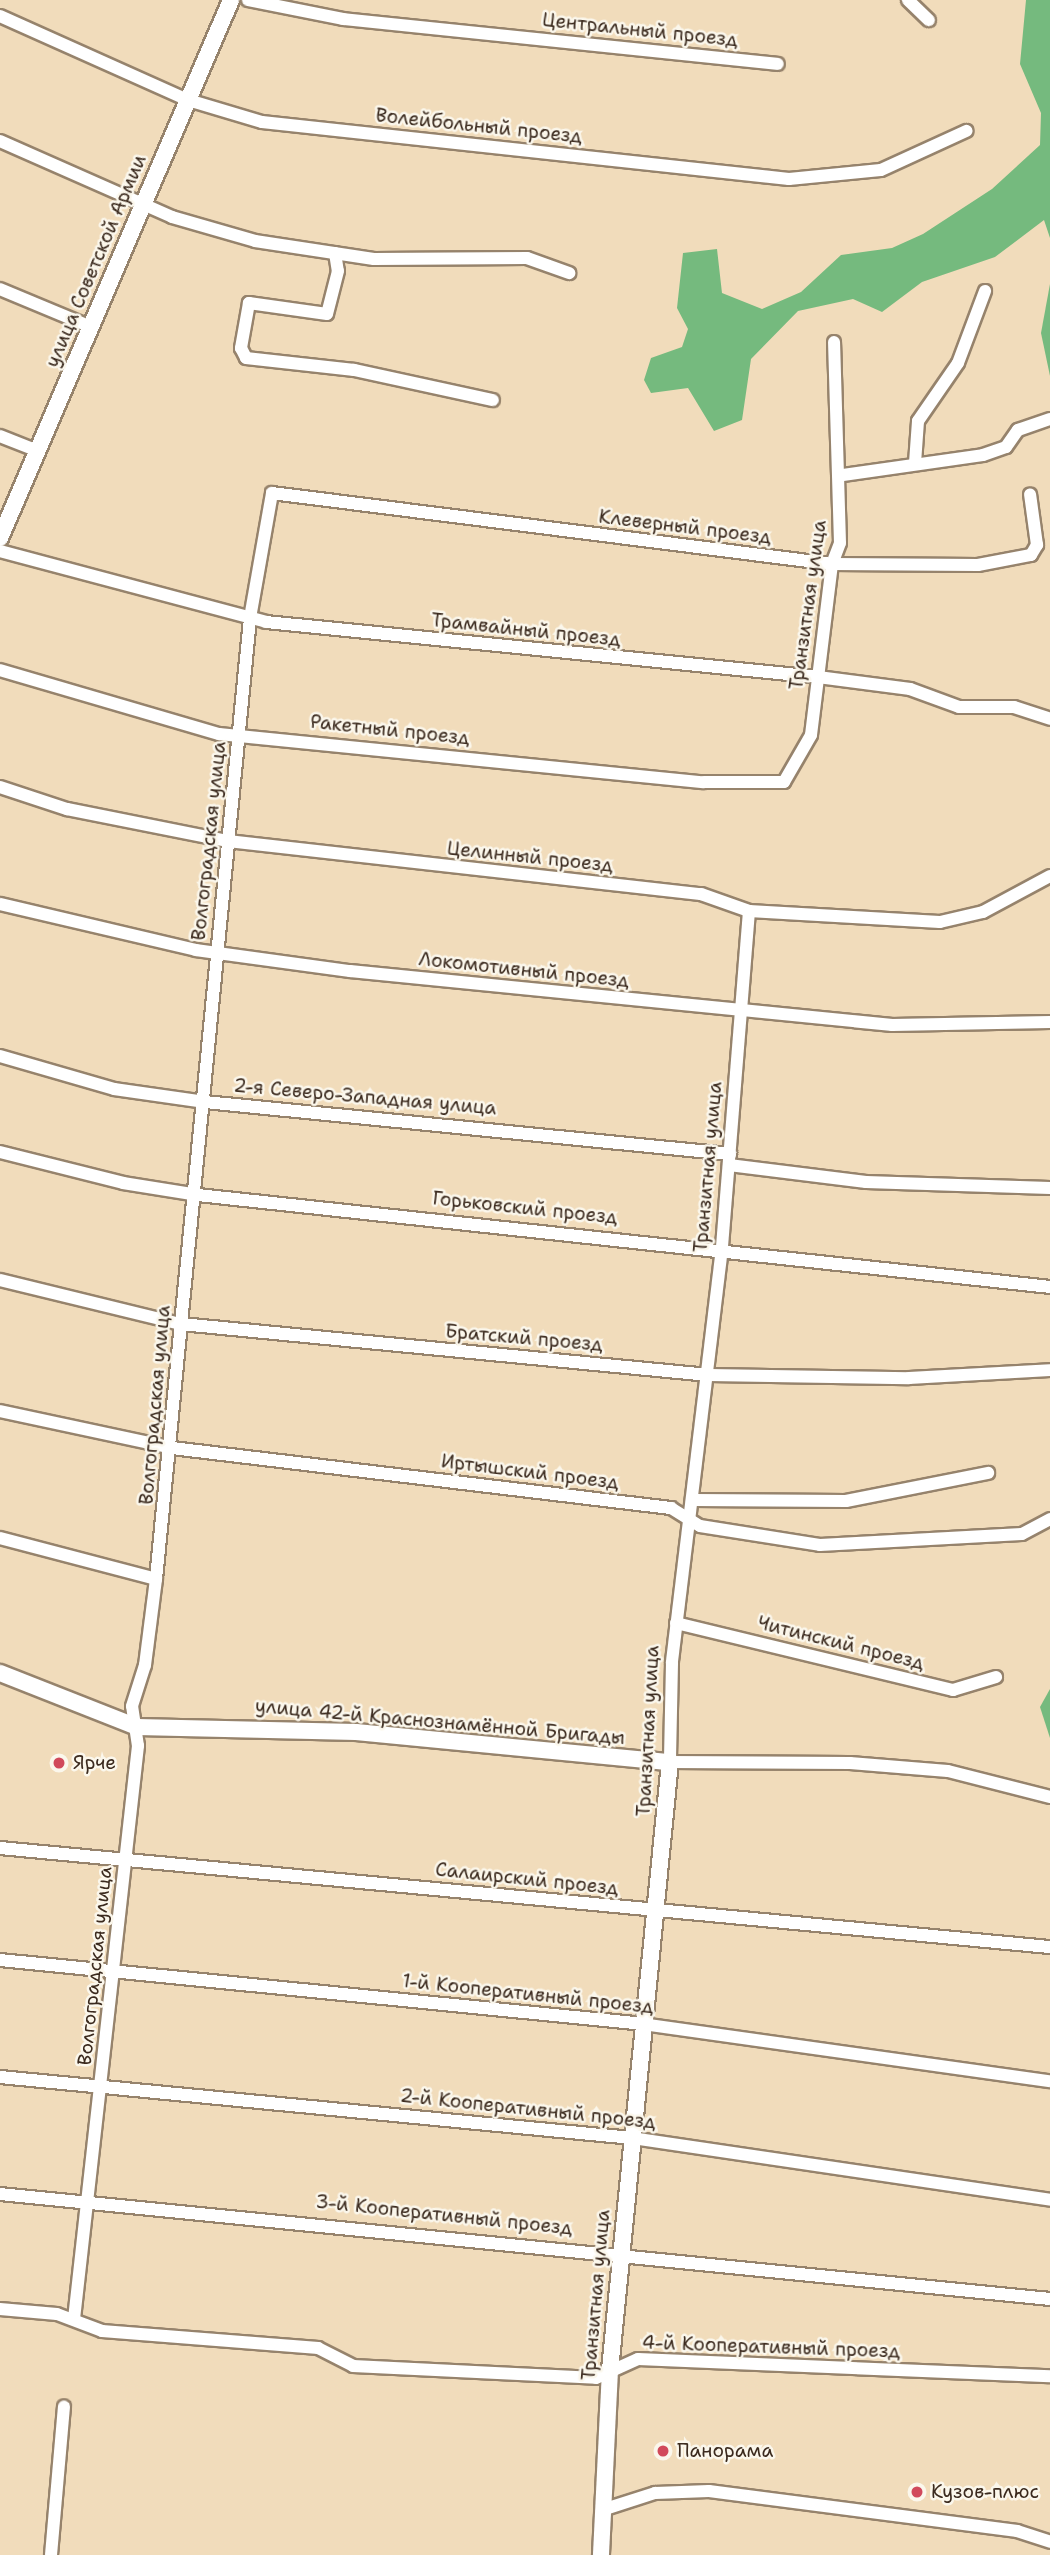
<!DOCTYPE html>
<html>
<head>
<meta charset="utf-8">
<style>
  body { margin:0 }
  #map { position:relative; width:1050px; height:2555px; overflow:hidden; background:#f1dcbb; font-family:"Shantell Sans",sans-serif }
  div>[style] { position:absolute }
  .forest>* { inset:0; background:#75ba7e }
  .roads { filter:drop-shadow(2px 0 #96836c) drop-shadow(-2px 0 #96836c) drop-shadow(0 2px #96836c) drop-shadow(0 -2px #96836c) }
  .minor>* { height:12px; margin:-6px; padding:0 6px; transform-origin:6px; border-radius:6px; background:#fff }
  .tertiary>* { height:16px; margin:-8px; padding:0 8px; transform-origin:8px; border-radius:8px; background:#fff }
  .dots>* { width:19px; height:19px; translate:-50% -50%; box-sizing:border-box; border:4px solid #fbf7ec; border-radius:50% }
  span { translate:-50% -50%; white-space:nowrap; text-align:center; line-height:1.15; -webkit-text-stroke:5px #fbf7ec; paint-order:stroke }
  .street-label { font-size:19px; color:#3b2a1e }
  .poi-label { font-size:19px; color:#3b2a1e }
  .left { translate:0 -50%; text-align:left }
</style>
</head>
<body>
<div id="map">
  <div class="forest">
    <div style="clip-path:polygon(1026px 0,1050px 0,1050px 238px,1044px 220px,995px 257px,922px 282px,882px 312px,853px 299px,798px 311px,751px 359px,742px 420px,714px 431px,688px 388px,651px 393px,644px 380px,651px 358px,682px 347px,688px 329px,677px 308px,683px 253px,717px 249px,722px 293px,762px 309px,801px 292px,841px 255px,892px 248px,923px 234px,992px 189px,1040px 145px,1041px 113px,1020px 64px)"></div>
    <div style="clip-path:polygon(1050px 284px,1050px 376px,1041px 333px)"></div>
    <div style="clip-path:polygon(1050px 1689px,1050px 1738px,1040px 1707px)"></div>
  </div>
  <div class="roads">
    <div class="minor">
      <div style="left:248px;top:0;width:97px;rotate:11.3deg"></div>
      <div style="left:343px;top:19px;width:437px;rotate:5.9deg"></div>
      <div style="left:908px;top:0;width:29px;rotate:44deg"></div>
      <div style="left:0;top:16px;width:206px;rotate:24.1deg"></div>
      <div style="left:188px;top:100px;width:77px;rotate:16.6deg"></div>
      <div style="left:262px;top:122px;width:530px;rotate:6.17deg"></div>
      <div style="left:789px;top:179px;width:92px;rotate:-5.6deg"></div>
      <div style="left:881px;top:170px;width:94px;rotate:-24.6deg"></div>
      <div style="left:0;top:141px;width:188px;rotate:23.8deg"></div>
      <div style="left:172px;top:217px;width:86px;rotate:16.1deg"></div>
      <div style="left:255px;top:241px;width:120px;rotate:8.6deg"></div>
      <div style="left:374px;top:259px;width:153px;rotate:-0.4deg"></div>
      <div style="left:527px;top:258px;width:45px;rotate:19.7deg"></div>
      <div style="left:335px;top:253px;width:18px;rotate:81deg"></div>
      <div style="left:338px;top:271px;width:44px;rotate:104.3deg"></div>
      <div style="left:327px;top:314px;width:79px;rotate:-172deg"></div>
      <div style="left:249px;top:303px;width:46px;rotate:100.1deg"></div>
      <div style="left:241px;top:348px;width:11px;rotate:63deg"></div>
      <div style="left:246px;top:358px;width:109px;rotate:6.3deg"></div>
      <div style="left:354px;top:370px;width:142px;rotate:12.2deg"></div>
      <div style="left:0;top:289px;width:96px;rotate:22.6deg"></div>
      <div style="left:0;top:436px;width:41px;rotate:21.5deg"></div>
      <div style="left:915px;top:463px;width:42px;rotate:-85.9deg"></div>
      <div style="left:918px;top:421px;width:70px;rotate:-55.4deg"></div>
      <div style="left:958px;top:363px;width:77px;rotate:-69.4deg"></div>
      <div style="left:843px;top:475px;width:141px;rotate:-8.1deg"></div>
      <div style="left:983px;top:455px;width:24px;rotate:-19deg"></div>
      <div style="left:1006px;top:447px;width:21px;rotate:-55deg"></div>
      <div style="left:1018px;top:430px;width:34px;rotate:-19deg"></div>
      <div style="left:0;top:551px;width:275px;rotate:14.9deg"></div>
      <div style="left:266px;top:622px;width:555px;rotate:5.69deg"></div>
      <div style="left:818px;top:677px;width:93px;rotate:7.4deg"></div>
      <div style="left:910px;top:689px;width:52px;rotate:20.2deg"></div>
      <div style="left:959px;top:707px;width:55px"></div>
      <div style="left:1014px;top:707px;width:38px;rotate:18deg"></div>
      <div style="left:0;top:670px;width:228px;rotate:16.3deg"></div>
      <div style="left:219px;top:734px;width:487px;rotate:5.7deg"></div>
      <div style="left:704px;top:782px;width:80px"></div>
      <div style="left:784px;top:782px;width:54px;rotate:-60.1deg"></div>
      <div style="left:811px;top:735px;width:172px;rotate:-83deg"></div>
      <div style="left:832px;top:564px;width:22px;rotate:-69deg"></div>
      <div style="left:840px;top:543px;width:201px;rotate:-91.7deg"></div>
      <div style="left:0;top:787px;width:71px;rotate:18.2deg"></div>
      <div style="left:67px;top:809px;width:163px;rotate:11.3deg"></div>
      <div style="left:227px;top:841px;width:477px;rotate:6.4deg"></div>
      <div style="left:701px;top:894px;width:51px;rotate:19.5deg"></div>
      <div style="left:749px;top:911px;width:191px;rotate:3.3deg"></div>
      <div style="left:940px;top:922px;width:44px;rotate:-13.1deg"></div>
      <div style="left:983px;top:912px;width:76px;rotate:-28.2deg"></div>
      <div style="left:0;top:904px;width:201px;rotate:13.2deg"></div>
      <div style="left:196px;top:950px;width:155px;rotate:7.8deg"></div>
      <div style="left:350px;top:971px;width:545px;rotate:5.69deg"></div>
      <div style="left:892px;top:1025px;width:158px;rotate:-1.1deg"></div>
      <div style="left:749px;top:911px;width:338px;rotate:94.6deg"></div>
      <div style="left:722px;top:1248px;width:418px;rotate:96.9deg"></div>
      <div style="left:672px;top:1663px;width:99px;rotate:91.2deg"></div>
      <div style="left:670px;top:1762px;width:180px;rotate:0.3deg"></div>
      <div style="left:850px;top:1763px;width:98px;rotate:4.7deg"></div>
      <div style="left:948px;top:1771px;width:105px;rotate:14.3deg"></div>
      <div style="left:0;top:1056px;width:119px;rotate:16.1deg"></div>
      <div style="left:114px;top:1089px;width:92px;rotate:8.1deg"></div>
      <div style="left:205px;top:1102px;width:528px;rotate:5.66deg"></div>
      <div style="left:0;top:1152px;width:127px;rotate:14.1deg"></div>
      <div style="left:123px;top:1183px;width:76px;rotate:9.1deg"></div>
      <div style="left:198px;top:1195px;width:857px;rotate:6.16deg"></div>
      <div style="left:729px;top:1165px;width:138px;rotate:7.1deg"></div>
      <div style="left:866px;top:1182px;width:184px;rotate:1.9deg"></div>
      <div style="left:0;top:1280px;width:186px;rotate:13.7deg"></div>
      <div style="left:181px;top:1324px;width:530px;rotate:5.52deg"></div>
      <div style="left:709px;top:1375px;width:200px;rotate:0.9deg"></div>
      <div style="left:909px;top:1378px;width:141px;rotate:-3.2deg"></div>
      <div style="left:0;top:1411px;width:176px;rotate:12.1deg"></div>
      <div style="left:172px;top:1448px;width:503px;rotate:6.86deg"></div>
      <div style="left:671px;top:1508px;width:34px;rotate:32deg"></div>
      <div style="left:700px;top:1526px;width:121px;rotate:9deg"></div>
      <div style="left:820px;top:1545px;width:202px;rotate:-3.1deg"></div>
      <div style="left:1022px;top:1534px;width:32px;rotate:-28deg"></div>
      <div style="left:694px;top:1500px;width:152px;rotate:0.4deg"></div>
      <div style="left:846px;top:1501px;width:145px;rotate:-11.2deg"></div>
      <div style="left:0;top:1538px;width:161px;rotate:14.7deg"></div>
      <div style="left:676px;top:1623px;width:285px;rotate:13.6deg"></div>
      <div style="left:953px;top:1690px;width:45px;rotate:-16.8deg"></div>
      <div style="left:0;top:1848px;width:1055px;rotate:5.39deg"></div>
      <div style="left:0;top:1960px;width:638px;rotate:5.67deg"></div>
      <div style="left:635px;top:2023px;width:419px;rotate:8deg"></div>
      <div style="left:0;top:2077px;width:635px;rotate:5.51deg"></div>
      <div style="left:632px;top:2138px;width:423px;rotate:8.4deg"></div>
      <div style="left:0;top:2194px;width:1055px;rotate:5.71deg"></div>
      <div style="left:0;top:2309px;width:57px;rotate:5deg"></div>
      <div style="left:57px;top:2314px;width:48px;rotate:20.7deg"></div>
      <div style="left:102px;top:2331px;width:217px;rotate:4.5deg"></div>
      <div style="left:318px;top:2348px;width:39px;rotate:27deg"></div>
      <div style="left:353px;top:2366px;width:243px;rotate:2.8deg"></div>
      <div style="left:596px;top:2378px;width:46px;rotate:-24.3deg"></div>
      <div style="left:638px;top:2359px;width:412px;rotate:2.4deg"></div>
      <div style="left:74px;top:2319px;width:577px;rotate:-83.63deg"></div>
      <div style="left:138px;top:1746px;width:40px;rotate:-98.5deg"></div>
      <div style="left:132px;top:1706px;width:43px;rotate:-72.4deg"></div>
      <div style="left:145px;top:1665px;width:87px;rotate:-82.7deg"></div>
      <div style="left:156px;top:1579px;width:966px;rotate:-84.41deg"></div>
      <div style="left:250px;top:618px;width:127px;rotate:-80deg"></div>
      <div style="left:272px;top:493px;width:564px;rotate:7.23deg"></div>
      <div style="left:832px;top:564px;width:146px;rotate:0.4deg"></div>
      <div style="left:978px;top:565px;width:54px;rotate:-10.7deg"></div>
      <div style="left:1031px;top:555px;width:12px;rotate:-59deg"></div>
      <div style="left:1037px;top:545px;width:51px;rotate:-97.8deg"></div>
      <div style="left:602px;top:2510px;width:56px;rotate:-17.8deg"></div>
      <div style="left:655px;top:2493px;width:54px;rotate:-2.1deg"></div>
      <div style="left:709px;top:2491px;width:311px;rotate:7.4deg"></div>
      <div style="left:1017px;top:2531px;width:35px;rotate:18deg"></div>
      <div style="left:51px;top:2555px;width:149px;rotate:-85deg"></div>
    </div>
    <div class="tertiary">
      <div style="left:0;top:538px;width:585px;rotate:-66.76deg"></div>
      <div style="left:0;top:1673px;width:147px;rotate:21.5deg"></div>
      <div style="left:137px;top:1727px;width:219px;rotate:1.3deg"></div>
      <div style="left:356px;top:1732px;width:315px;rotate:5.5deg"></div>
      <div style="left:670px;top:1762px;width:611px;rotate:95.64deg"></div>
      <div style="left:610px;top:2370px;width:185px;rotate:92.8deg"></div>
    </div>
  </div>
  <div class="dots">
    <div style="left:59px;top:1763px;background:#d1495b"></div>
    <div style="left:663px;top:2451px;background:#d1495b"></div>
    <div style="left:917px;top:2492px;background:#d1495b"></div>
  </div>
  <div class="street-label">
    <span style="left:640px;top:30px;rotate:6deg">Центральный проезд</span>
    <span style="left:479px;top:126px;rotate:6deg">Волейбольный проезд</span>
    <span style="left:96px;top:261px;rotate:-67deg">улица Советской Армии</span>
    <span style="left:685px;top:527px;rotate:7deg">Клеверный проезд</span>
    <span style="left:808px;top:605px;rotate:-82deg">Транзитная улица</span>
    <span style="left:526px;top:630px;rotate:6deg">Трамвайный проезд</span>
    <span style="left:390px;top:730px;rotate:6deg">Ракетный проезд</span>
    <span style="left:209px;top:841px;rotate:-84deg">Волгоградская улица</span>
    <span style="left:530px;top:857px;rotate:6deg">Целинный проезд</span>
    <span style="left:524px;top:970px;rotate:6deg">Локомотивный проезд</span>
    <span style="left:365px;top:1097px;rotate:5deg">2-я Северо-Западная улица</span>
    <span style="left:708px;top:1167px;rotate:-85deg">Транзитная улица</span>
    <span style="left:525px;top:1208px;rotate:6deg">Горьковский проезд</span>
    <span style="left:524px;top:1338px;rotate:5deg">Братский проезд</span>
    <span style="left:155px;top:1405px;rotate:-85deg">Волгоградская улица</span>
    <span style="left:530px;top:1472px;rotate:7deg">Иртышский проезд</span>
    <span style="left:841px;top:1643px;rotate:14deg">Читинский проезд</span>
    <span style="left:440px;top:1722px;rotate:5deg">улица 42-й Краснознамённой Бригады</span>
    <span style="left:648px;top:1731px;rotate:-87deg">Транзитная улица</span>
    <span style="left:527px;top:1879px;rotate:6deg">Салаирский проезд</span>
    <span style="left:95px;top:1966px;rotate:-84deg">Волгоградская улица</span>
    <span style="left:528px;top:1994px;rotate:6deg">1-й Кооперативный проезд</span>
    <span style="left:528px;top:2109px;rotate:6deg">2-й Кооперативный проезд</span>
    <span style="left:444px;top:2215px;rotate:6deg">3-й Кооперативный проезд</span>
    <span style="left:596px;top:2295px;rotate:-85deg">Транзитная улица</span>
    <span style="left:771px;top:2347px;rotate:2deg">4-й Кооперативный проезд</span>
  </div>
  <div class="poi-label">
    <span class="left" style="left:73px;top:1763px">Ярче</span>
    <span class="left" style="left:677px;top:2451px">Панорама</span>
    <span class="left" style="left:931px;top:2492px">Кузов-плюс</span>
  </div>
</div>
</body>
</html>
